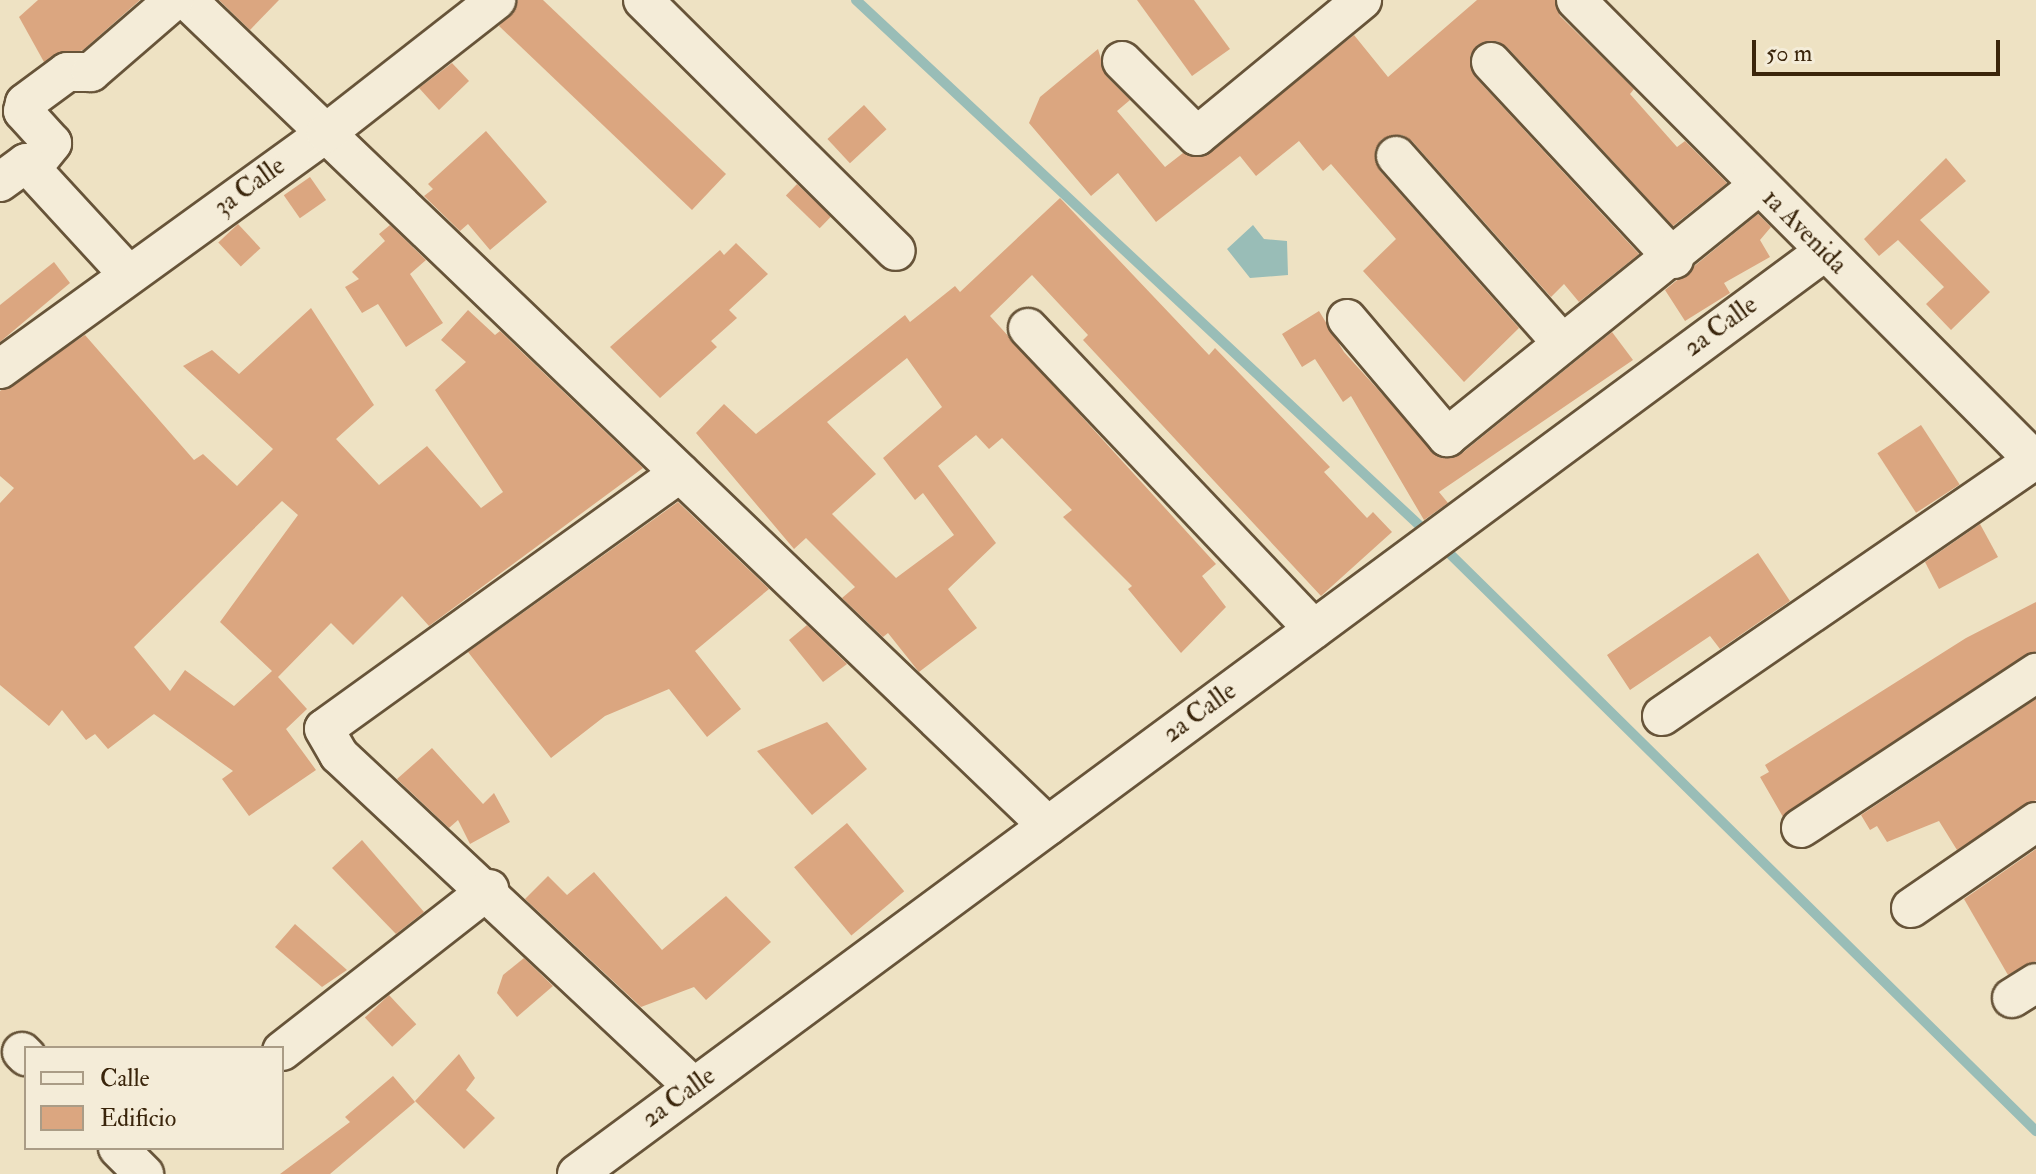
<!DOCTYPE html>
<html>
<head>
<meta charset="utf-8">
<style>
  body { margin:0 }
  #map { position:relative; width:2036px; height:1174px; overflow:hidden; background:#eee2c3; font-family:"IM FELL Double Pica",serif }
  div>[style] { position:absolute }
  .water>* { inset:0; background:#99bdb7 }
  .stream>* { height:10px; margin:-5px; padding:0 5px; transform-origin:5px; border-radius:5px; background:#99bdb7 }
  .building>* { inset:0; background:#dba680; transform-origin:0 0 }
  .roads { filter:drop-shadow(2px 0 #675439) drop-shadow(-2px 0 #675439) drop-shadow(0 2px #675439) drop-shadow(0 -2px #675439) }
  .minor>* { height:38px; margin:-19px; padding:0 19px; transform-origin:19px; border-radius:19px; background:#f4ecd8 }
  span { translate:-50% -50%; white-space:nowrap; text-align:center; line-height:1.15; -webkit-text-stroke:6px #f4ecd8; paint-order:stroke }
  .street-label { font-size:26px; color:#3a250b }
  .legend { position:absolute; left:24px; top:1046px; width:260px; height:104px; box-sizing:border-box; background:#f4ecd8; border:2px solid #aa9c86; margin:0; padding:10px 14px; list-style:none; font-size:24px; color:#3a250b }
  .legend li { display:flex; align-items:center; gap:16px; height:40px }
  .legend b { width:40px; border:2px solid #aa9c86 }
  .scale { position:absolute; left:1752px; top:40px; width:248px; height:36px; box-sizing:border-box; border:4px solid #3a250b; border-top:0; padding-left:10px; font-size:24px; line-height:28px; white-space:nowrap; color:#3a250b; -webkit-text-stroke:6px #f4ecd8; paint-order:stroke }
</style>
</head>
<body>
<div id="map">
  <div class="water">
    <div style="clip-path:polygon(1253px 225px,1264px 239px,1287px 241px,1288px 275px,1250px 278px,1227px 249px)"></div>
  </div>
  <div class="stream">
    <div style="left:856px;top:0;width:811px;rotate:43deg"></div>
    <div style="left:1449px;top:553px;width:824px;rotate:44.56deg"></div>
  </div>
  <div class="building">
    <div style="clip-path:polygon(38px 0,140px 0,83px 50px,44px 62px,19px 17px)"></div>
    <div style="clip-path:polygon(219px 0,279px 0,250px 30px)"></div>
    <div style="clip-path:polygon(518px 0,543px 0,726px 174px,692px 210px,499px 26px)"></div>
    <div style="clip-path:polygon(1137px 0,1194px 0,1230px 49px,1192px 76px)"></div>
    <div style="clip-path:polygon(1477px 0,1555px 0,1560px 16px,1634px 89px,1630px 94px,1677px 147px,1685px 141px,1727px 183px,1673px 226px,1507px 47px,1497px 41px,1477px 45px,1470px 56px,1475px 77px,1639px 254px,1579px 302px,1564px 284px,1551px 297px,1412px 141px,1402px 135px,1382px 139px,1375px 150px,1380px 171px,1519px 328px,1464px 382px,1363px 271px,1396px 239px,1331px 164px,1323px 171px,1299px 141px,1256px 176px,1240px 156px,1156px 222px,1118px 173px,1091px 196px,1029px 123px,1040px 97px,1098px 49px,1106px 76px,1130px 100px,1117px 111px,1165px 167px,1183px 153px,1202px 157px,1354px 35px,1388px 77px)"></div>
    <div style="clip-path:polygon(452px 63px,469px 81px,439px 110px,419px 88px)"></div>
    <div style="left:864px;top:105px;width:33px;height:50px;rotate:47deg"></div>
    <div style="clip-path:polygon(486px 131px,547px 202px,490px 250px,468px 224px,460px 231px,424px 196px,433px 189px,428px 184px)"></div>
    <div style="clip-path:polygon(1946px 158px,1966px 181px,1920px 220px,1990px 292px,1951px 330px,1926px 304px,1944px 287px,1898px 240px,1879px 256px,1864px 239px)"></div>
    <div style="left:310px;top:177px;width:28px;height:32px;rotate:55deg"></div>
    <div style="left:797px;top:184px;width:47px;height:16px;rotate:44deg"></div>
    <div style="clip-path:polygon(evenodd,1060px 198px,1209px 355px,1215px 348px,1330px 467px,1324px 472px,1367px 518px,1373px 512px,1392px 532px,1321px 596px,1083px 340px,1088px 335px,1032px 275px,990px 316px,1216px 564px,1202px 576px,1226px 607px,1181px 653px,1128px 589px,1132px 586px,1063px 517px,1072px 510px,1002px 438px,989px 449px,976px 435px,938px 466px,996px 543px,948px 589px,977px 628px,919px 672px,888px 633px,883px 637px,842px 598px,855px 587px,806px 538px,794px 549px,696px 433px,724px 404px,756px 434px,905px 315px,910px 322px,955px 286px,960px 292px,1060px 198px,907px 358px,942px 407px,883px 458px,915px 500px,923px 493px,954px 535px,896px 578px,832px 514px,876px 474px,827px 422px,907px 358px)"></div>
    <div style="clip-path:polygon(1758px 214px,1771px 227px,1760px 240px,1770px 257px,1724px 283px,1730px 293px,1685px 321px,1665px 290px)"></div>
    <div style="left:238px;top:224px;width:33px;height:27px;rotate:47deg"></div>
    <div style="clip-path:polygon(390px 225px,426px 260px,410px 274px,443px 323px,406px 347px,378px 304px,362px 313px,345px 287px,359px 279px,352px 272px,385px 241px,379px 234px)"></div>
    <div style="clip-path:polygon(736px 243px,768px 274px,729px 310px,737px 318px,711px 341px,717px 347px,660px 398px,610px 347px,720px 250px,724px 255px)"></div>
    <div style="clip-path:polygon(54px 262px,70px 283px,0 342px,0 305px)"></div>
    <div style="clip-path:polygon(evenodd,311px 308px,374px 405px,336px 439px,379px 485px,427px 446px,481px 508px,503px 492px,435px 390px,466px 362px,441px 340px,468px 310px,495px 335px,500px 331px,643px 468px,429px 626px,402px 596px,353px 645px,331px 623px,278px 677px,307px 709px,286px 729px,316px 770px,249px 816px,222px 779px,233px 771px,154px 714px,108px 749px,95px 734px,86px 740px,62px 710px,49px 726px,0 685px,0 503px,14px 488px,0 476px,0 391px,85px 335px,194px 460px,203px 454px,237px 486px,273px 449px,183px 366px,212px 350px,239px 374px,311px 308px,282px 501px,298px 515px,220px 622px,272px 671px,234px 706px,185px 670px,170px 691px,134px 647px,282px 501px)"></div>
    <div style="clip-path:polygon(1319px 311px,1344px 352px,1440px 458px,1461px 454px,1612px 332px,1633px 360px,1439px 492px,1448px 503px,1424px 520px,1351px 396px,1343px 402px,1315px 359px,1302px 367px,1282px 334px)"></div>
    <div style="left:1921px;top:425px;width:71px;height:52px;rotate:57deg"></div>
    <div style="clip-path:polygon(678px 502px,769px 589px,695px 651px,741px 709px,707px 737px,669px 689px,605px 716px,551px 758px,468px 652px)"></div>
    <div style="clip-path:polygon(1980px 524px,1998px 557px,1939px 589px,1925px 562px)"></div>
    <div style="clip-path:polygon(1758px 553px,1790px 601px,1720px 649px,1710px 636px,1630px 690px,1607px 655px)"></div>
    <div style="clip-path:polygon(2036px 602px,2036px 651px,1783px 817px,1760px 777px,1769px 772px,1765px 765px,1966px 638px)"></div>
    <div style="clip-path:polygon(807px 625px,847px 664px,823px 682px,789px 640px)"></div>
    <div style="clip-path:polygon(2036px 699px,2036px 800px,1957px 850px,1939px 821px,1887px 842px,1877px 826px,1870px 830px,1861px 815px)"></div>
    <div style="clip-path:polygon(827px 722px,867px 769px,812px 815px,757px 751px)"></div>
    <div style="clip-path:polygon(432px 748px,483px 804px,494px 793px,510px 822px,470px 844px,458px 820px,449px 828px,397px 779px)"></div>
    <div style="left:847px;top:823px;width:89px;height:69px;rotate:50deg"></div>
    <div style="clip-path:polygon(362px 840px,424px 912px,396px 934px,332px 868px)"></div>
    <div style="clip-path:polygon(2036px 849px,2036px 961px,2008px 975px,1964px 899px)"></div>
    <div style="clip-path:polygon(594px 872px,662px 950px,726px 896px,771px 942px,706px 1000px,694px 987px,641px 1007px,525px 899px,548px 876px,567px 895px)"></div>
    <div style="clip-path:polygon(295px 924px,347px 970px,322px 987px,275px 947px)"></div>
    <div style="clip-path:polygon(524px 958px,553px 986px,517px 1017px,497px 993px,503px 975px)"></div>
    <div style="left:389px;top:995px;width:40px;height:33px;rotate:47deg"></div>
    <div style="clip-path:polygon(459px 1054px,475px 1078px,466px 1090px,495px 1118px,464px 1149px,415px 1101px)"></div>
    <div style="clip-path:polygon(393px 1076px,415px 1102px,330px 1174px,280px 1174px,350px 1122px,345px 1117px)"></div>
  </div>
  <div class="roads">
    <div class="minor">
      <div style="left:187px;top:0;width:1193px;rotate:43.81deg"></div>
      <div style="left:643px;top:0;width:356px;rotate:44.8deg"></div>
      <div style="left:1576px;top:0;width:652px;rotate:45.12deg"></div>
      <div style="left:1122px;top:61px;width:106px;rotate:45deg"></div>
      <div style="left:1197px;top:136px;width:214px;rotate:-39.5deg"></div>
      <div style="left:1491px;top:62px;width:269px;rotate:47.1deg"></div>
      <div style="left:1396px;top:156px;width:250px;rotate:48.4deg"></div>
      <div style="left:32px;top:168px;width:32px;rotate:-51deg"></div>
      <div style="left:52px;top:143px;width:43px;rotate:-132.2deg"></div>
      <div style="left:23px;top:111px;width:8px;rotate:-76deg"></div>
      <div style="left:25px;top:103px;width:52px;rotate:-36.4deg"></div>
      <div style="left:67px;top:72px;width:24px"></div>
      <div style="left:91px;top:72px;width:110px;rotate:-40.9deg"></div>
      <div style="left:0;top:182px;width:32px;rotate:-36deg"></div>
      <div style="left:26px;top:163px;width:152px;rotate:47.4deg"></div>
      <div style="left:1347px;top:319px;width:155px;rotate:49.7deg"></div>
      <div style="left:1447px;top:437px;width:400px;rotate:-38.9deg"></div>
      <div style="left:1028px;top:328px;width:415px;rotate:46.5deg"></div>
      <div style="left:0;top:369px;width:402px;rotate:-35.9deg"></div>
      <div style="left:326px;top:133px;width:216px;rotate:-38deg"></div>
      <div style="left:680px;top:473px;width:438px;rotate:144.3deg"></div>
      <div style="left:324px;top:729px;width:30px;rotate:60deg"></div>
      <div style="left:339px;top:755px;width:486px;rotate:43.1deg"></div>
      <div style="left:1662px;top:716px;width:452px;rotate:-34.5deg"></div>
      <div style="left:1801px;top:828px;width:282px;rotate:-33.4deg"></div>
      <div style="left:1911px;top:908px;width:152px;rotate:-34.5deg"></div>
      <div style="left:2012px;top:998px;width:28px;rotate:-32deg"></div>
      <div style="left:282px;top:1051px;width:263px;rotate:-38deg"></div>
      <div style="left:22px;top:1052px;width:6px;rotate:45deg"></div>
      <div style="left:118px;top:1148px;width:37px;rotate:45deg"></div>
      <div style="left:577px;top:1174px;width:1551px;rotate:-36.48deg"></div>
    </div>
  </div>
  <div class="street-label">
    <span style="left:250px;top:187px;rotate:-36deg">3a Calle</span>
    <span style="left:1804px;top:232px;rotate:45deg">1a Avenida</span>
    <span style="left:1721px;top:327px;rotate:-36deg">2a Calle</span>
    <span style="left:1200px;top:713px;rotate:-36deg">2a Calle</span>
    <span style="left:679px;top:1098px;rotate:-36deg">2a Calle</span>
  </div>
  <ul class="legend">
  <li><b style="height:10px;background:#f4ecd8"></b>Calle</li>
  <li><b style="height:22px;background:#dba680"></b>Edificio</li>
  </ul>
  <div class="scale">50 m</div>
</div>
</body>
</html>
